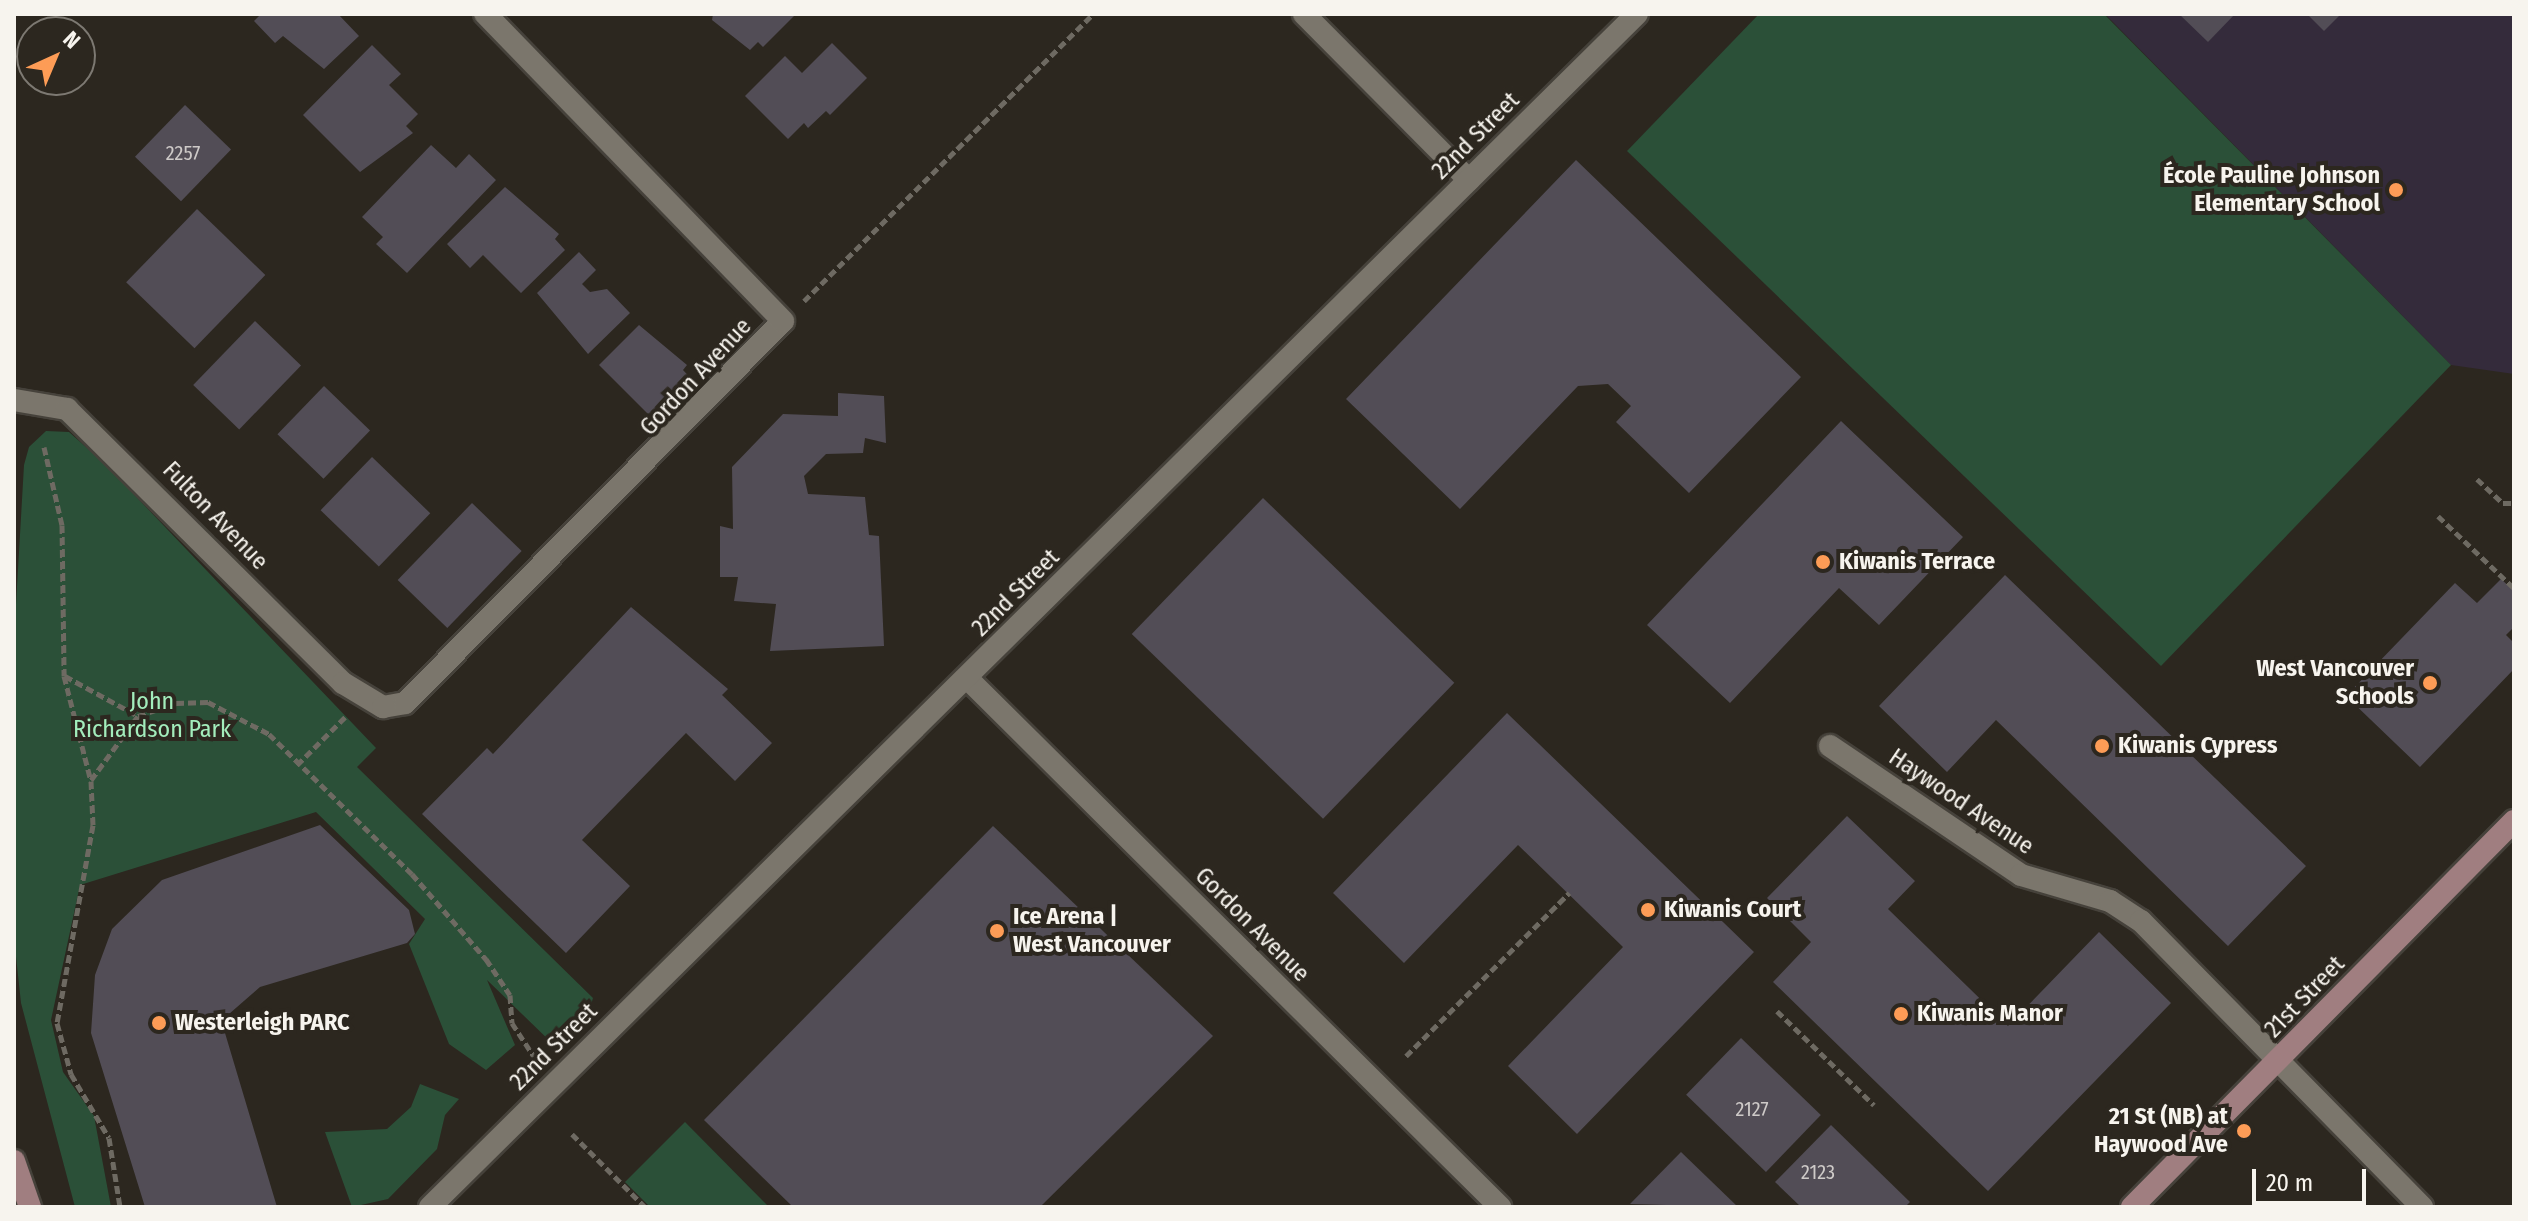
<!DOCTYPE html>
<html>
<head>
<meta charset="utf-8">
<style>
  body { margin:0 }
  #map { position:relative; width:2528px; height:1221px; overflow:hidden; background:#2c271f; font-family:"Fira Sans Condensed",sans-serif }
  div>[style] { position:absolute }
  .education>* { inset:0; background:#342b3b }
  .green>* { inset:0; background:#2b5038 }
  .building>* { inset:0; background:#524d56; transform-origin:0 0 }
  .path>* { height:5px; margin-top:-2.5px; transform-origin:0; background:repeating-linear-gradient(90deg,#6e6a62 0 8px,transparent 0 12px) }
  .roads { filter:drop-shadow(2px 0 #46423b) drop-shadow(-2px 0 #46423b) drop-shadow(0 2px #46423b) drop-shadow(0 -2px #46423b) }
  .minor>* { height:22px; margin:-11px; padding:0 11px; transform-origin:11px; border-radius:11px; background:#7b766c }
  .tertiary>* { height:22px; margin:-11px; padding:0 11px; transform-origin:11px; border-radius:11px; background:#7b766c }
  .secondary>* { height:22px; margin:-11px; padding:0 11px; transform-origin:11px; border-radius:11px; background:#a07e80 }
  .dots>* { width:22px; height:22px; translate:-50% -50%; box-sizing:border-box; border:4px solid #2c271f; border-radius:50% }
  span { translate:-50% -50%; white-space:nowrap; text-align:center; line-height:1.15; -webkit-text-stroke:8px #2c271f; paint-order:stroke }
  .number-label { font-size:20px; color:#cecac8 }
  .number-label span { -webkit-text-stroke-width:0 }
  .street-label { font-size:24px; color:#f7f4ee }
  .poi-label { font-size:24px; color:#f7f4ee; font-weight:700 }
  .right { translate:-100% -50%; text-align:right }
  .left { translate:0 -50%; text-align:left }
  .park-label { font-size:24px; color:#a3edbc }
  .frame { position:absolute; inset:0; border:16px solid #f7f4ee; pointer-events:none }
  .north { position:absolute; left:16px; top:16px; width:80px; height:80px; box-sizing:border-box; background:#2c271f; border:2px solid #7d7972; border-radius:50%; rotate:44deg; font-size:22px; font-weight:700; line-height:32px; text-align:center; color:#f7f4ee }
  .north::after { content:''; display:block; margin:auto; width:28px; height:36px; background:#fd9c56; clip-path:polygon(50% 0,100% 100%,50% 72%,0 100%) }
  .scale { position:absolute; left:2252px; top:1169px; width:114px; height:36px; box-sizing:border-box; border:4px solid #f7f4ee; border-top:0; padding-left:10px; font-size:24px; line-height:28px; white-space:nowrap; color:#f7f4ee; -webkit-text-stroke:6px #2c271f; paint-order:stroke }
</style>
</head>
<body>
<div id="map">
  <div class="education">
    <div style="clip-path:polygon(2105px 14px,2514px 14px,2514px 374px,2451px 365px)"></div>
  </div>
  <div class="green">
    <div style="clip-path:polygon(1759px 14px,2104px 14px,2451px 365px,2161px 666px,1627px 151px)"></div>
    <div style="clip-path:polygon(46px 431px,69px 432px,104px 463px,376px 748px,357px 767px,593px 998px,587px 1018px,557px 1048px,487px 980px,515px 1045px,486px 1070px,449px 1044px,409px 944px,425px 919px,316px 812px,80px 885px,51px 1020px,63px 1072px,94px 1116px,111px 1207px,75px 1207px,21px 1003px,14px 938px,14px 639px,24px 465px,29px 447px)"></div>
    <div style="clip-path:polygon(420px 1084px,459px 1099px,445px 1115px,437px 1149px,388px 1199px,352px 1207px,325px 1132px,387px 1129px,411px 1107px)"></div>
    <div style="clip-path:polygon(685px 1122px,769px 1207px,650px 1207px,625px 1182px)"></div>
  </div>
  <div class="building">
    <div style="clip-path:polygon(261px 14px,338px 14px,359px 36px,324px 69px,283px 36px,275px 43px,254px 21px)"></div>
    <div style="clip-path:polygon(713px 14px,796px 14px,763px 47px,758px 42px,750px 50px,712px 20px)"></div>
    <div style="clip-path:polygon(2179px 14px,2235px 14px,2208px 42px)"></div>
    <div style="clip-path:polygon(2307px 14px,2341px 14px,2324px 31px)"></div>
    <div style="clip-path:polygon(832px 43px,867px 78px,830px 115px,826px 111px,808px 128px,804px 123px,788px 139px,745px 96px,785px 56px,802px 73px)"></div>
    <div style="clip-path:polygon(372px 45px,401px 74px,389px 85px,418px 114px,406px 126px,413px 133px,360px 172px,303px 115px)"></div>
    <div style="left:185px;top:105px;width:64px;height:72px;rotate:44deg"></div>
    <div style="clip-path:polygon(431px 145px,456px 168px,469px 154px,496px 180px,407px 273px,376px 244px,383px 237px,362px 217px)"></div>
    <div style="clip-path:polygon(1576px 160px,1801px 377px,1689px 493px,1616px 422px,1631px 406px,1608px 384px,1578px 386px,1460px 509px,1346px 399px)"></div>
    <div style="clip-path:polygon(505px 187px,559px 234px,555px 239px,565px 250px,521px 293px,483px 255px,470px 268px,447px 244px)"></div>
    <div style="left:197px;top:209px;width:95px;height:102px;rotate:44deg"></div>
    <div style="clip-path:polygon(579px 252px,596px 270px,582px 284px,590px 292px,607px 289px,630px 313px,588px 354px,537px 293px)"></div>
    <div style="left:255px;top:321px;width:64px;height:89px;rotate:44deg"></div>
    <div style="clip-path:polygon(639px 325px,687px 365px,683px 370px,697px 385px,658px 424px,599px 365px)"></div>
    <div style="left:324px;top:386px;width:64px;height:67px;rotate:44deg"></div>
    <div style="clip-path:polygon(838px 393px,884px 396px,886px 443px,865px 438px,863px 453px,826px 454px,804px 476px,808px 494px,865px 497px,869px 535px,879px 536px,884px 646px,770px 651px,776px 604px,734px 601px,738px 577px,720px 577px,720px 526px,733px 529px,732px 467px,783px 414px,838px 416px)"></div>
    <div style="clip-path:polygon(1841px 421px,1963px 537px,1879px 625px,1839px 588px,1730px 703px,1647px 625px)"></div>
    <div style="left:372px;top:457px;width:81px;height:74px;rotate:44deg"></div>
    <div style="left:1263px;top:498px;width:266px;height:189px;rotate:44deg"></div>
    <div style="left:472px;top:503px;width:69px;height:107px;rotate:44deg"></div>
    <div style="clip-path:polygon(2005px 575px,2306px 866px,2228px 946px,1996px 720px,1947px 772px,1879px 706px)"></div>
    <div style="clip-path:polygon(2501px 579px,2514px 591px,2514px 627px,2506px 635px,2514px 643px,2514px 669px,2420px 767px,2346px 696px,2455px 583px,2477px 603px)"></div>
    <div style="clip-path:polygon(631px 607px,728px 689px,722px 695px,772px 743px,735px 781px,686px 733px,582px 840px,630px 886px,566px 953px,422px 814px,487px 748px,493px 754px)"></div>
    <div style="clip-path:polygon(1507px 713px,1754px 952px,1577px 1134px,1508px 1066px,1623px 947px,1518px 845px,1404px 963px,1333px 893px)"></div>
    <div style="clip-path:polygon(1847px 816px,1915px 881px,1888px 909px,2008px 1026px,2099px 932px,2171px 1003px,1988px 1191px,1773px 982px,1811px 942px,1767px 898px)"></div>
    <div style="clip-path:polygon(320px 825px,409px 910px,415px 934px,407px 943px,260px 987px,229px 1014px,225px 1033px,277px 1207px,145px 1207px,91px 1033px,95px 975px,112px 929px,162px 880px)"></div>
    <div style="clip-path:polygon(993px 826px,1213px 1036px,1040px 1207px,793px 1207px,704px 1120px)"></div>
    <div style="left:1741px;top:1038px;width:111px;height:79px;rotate:44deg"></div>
    <div style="clip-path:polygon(1831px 1125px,1910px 1202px,1905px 1207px,1801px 1207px,1775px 1182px)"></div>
    <div style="clip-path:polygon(1681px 1152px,1738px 1207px,1630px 1204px)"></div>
  </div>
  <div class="path">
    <div style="left:804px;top:301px;width:407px;rotate:-44.8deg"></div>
    <div style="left:44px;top:447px;width:80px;rotate:77deg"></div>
    <div style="left:62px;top:525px;width:151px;rotate:89.2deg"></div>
    <div style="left:64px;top:676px;width:108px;rotate:75.6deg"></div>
    <div style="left:91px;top:781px;width:44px;rotate:87.4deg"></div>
    <div style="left:93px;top:825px;width:201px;rotate:100.3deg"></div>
    <div style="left:57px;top:1023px;width:53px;rotate:74.6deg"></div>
    <div style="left:71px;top:1074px;width:74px;rotate:59.3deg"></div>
    <div style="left:109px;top:1138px;width:70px;rotate:80.9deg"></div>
    <div style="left:2477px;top:479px;width:35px;rotate:43deg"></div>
    <div style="left:2503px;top:503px;width:11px"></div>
    <div style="left:2438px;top:516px;width:105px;rotate:43.5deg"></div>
    <div style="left:2513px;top:670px;width:1px"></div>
    <div style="left:65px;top:676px;width:83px;rotate:28.7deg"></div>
    <div style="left:297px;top:765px;width:68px;rotate:-45deg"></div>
    <div style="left:91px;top:780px;width:79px;rotate:-53.7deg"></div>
    <div style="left:138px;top:716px;width:40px;rotate:-18.9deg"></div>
    <div style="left:176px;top:703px;width:32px;rotate:-2deg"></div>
    <div style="left:208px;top:702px;width:69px;rotate:27.7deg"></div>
    <div style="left:269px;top:734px;width:200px;rotate:44.4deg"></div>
    <div style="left:412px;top:874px;width:113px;rotate:49deg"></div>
    <div style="left:486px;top:959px;width:43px;rotate:56.3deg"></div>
    <div style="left:510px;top:995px;width:28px;rotate:86deg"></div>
    <div style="left:512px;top:1023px;width:45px;rotate:56.7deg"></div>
    <div style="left:1777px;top:1011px;width:135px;rotate:44.1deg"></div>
    <div style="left:1406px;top:1056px;width:231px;rotate:-45deg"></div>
    <div style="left:572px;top:1134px;width:103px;rotate:45deg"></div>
  </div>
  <div class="roads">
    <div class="minor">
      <div style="left:1304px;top:14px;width:234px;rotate:45.2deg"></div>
      <div style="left:14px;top:400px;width:54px;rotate:9.6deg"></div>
      <div style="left:67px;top:409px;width:389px;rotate:44.8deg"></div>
      <div style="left:343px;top:683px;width:47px;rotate:31deg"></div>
      <div style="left:383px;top:707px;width:22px;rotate:-10deg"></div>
      <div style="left:405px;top:703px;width:537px;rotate:-45.3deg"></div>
      <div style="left:783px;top:321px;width:428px;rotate:-134.1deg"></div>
      <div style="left:968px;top:679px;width:750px;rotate:44.78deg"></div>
      <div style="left:1830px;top:746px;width:230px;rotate:34deg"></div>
      <div style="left:2021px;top:875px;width:93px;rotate:16.3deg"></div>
      <div style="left:2110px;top:901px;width:37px;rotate:33deg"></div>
      <div style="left:2141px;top:921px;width:401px;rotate:45.5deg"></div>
    </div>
    <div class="tertiary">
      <div style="left:430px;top:1207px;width:1697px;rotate:-44.67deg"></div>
    </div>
    <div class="secondary">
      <div style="left:14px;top:1161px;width:49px;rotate:70.8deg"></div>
      <div style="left:2132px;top:1207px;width:543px;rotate:-45.3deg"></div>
    </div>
  </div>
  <div class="dots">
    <div style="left:2396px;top:190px;background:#fd9c56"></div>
    <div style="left:1823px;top:562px;background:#fd9c56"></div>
    <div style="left:2430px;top:683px;background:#fd9c56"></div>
    <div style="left:2102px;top:746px;background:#fd9c56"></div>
    <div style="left:1648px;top:910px;background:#fd9c56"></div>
    <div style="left:997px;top:931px;background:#fd9c56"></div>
    <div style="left:1901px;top:1014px;background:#fd9c56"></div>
    <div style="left:159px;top:1023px;background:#fd9c56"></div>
    <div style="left:2244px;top:1131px;background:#fd9c56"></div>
  </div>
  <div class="number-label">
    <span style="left:183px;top:153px">2257</span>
    <span style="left:1752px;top:1109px">2127</span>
    <span style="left:1818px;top:1172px">2123</span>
  </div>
  <div class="street-label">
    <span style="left:1476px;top:136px;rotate:-45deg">22nd Street</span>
    <span style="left:696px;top:377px;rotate:-47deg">Gordon Avenue</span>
    <span style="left:215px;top:516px;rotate:46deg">Fulton Avenue</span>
    <span style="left:1016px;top:593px;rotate:-45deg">22nd Street</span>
    <span style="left:1961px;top:802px;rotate:34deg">Haywood Avenue</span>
    <span style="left:1252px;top:925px;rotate:45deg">Gordon Avenue</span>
    <span style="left:2305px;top:997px;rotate:-46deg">21st Street</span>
    <span style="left:554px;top:1047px;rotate:-45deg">22nd Street</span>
  </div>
  <div class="poi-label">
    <span class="right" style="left:2380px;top:190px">École Pauline Johnson<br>Elementary School</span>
    <span class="left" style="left:1839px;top:562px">Kiwanis Terrace</span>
    <span class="right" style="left:2414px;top:683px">West Vancouver<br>Schools</span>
    <span class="left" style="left:2118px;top:746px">Kiwanis Cypress</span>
    <span class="left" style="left:1664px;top:910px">Kiwanis Court</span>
    <span class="left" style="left:1013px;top:931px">Ice Arena |<br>West Vancouver</span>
    <span class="left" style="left:1917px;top:1014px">Kiwanis Manor</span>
    <span class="left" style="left:175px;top:1023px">Westerleigh PARC</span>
    <span class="right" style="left:2228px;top:1131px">21 St (NB) at<br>Haywood Ave</span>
  </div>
  <div class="park-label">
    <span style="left:152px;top:716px">John<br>Richardson Park</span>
  </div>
  <div class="frame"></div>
  <div class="north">N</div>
  <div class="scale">20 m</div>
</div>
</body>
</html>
